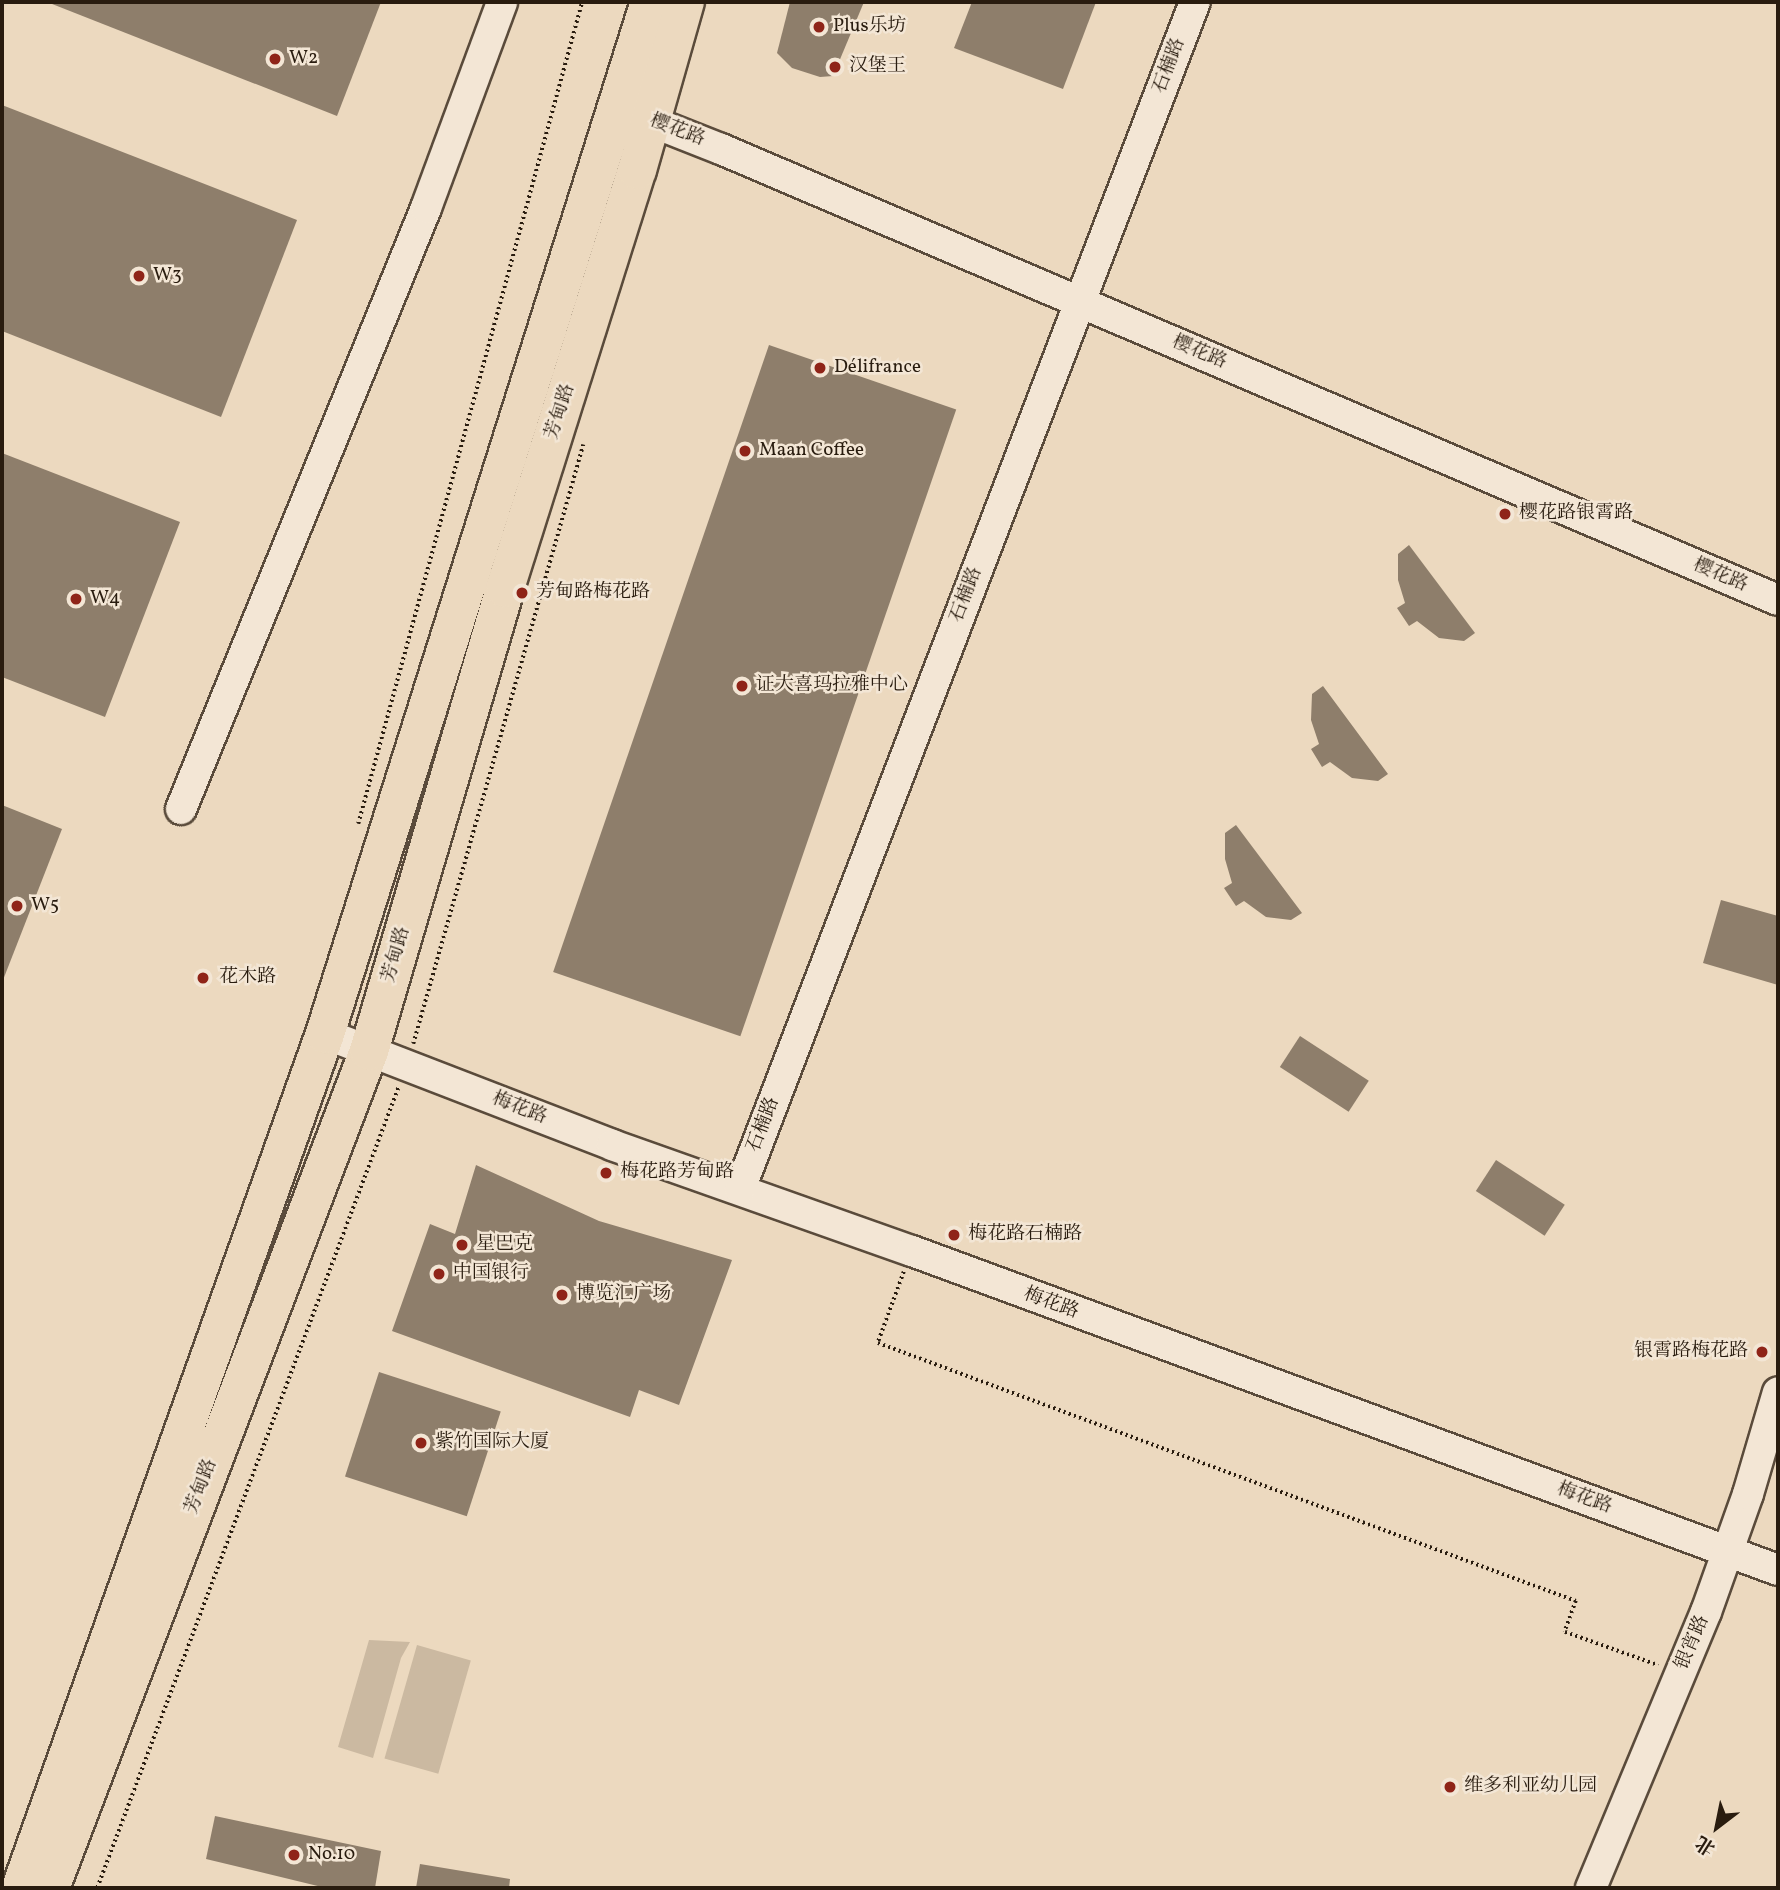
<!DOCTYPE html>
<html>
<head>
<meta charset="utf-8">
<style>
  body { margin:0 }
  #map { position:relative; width:1780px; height:1890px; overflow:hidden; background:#ecd9bf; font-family:Vollkorn,"Noto Serif SC",serif }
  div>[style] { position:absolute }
  .green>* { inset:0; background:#cbb9a1; transform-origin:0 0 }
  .building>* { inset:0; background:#8e7e6b; transform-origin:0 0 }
  .path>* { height:3.5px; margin-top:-1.75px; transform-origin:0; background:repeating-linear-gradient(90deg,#291c0f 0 2px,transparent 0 5.5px) }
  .roads { filter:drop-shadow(2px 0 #5a4b3b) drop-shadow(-2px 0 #5a4b3b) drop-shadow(0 2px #5a4b3b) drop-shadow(0 -2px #5a4b3b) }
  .minor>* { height:30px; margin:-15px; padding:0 15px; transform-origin:15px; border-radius:15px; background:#f3e6d5 }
  .major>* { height:38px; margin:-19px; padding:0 19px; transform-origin:19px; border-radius:19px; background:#ecd9bf }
  .dots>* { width:19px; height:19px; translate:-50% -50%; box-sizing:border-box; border:4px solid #f3e6d5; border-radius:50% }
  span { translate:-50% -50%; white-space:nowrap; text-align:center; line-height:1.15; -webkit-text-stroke:5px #f3e6d5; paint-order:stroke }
  .poi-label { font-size:19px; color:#291c0f }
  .left { translate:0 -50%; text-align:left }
  .right { translate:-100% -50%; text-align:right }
  .street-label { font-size:19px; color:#291c0f }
  .frame { position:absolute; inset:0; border:4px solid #291c0f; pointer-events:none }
  .north { position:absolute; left:1682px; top:1792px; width:70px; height:70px; -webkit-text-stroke:5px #f3e6d5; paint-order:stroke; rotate:212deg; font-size:19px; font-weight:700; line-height:28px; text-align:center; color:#291c0f }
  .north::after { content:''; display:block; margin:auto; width:24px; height:32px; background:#291c0f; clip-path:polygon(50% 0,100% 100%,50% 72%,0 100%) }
</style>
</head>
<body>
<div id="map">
  <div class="green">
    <div style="clip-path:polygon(369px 1640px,410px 1642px,401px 1658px,373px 1758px,338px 1747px)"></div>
    <div style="left:417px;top:1645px;width:56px;height:118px;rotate:16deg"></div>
  </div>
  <div class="building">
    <div style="clip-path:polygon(47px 2px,381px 2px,337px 116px)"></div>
    <div style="clip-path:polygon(790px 2px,864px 2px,833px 76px,820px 77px,792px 68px,777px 53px)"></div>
    <div style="clip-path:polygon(972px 2px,1096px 2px,1063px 89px,954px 48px)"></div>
    <div style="clip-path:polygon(2px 105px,297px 220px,221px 417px,2px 331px)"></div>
    <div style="left:769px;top:345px;width:198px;height:663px;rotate:19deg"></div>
    <div style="clip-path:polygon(2px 453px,180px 522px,105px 717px,2px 677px)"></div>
    <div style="clip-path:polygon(1409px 545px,1475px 633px,1464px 641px,1439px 638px,1417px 621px,1409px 626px,1397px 608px,1405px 603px,1398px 580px,1398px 554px)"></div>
    <div style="clip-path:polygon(1323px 686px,1388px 774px,1378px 781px,1352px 778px,1330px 762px,1322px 767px,1311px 749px,1319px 744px,1311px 720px,1312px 694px)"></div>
    <div style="clip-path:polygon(2px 805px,62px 829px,3px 980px,2px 980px)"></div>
    <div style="clip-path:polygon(1236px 825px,1302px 913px,1291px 920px,1266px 917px,1244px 901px,1236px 906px,1224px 888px,1232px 883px,1225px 859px,1225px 833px)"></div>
    <div style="clip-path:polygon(1721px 900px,1778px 916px,1778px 985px,1703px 963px)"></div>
    <div style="left:1300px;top:1036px;width:82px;height:37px;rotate:33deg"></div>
    <div style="left:1496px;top:1160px;width:82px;height:37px;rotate:33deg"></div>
    <div style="clip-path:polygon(476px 1165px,599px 1221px,732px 1260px,679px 1405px,639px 1390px,630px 1417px,392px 1331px,430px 1224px,455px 1234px)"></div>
    <div style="left:379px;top:1372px;width:128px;height:110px;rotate:18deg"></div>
    <div style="clip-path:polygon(215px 1816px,381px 1851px,375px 1888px,326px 1888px,206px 1859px)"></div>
    <div style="clip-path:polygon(420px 1864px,510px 1879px,509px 1888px,416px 1888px)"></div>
  </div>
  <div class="path">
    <div style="left:358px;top:824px;width:852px;rotate:-74.76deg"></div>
    <div style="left:413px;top:1044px;width:623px;rotate:-74.16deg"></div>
    <div style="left:904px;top:1272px;width:76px;rotate:110.1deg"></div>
    <div style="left:878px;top:1343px;width:744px;rotate:20.29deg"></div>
    <div style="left:1576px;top:1601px;width:33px;rotate:110deg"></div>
    <div style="left:1565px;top:1632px;width:99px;rotate:19.5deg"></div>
    <div style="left:97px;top:1888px;width:855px;rotate:-69.38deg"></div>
  </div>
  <div class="roads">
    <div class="minor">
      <div style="left:632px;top:114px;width:96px;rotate:21.5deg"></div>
      <div style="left:721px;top:149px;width:1149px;rotate:23.11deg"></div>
      <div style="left:181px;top:809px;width:649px;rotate:-67.82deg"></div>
      <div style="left:426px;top:208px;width:220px;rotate:-69.7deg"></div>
      <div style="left:325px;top:1034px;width:308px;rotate:21.1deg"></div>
      <div style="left:612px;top:1145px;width:318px;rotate:19.5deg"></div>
      <div style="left:912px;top:1251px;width:923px;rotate:20.22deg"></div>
      <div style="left:740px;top:1189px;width:1271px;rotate:-69.03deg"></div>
      <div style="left:1591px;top:1888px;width:299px;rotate:-67.4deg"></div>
      <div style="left:1706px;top:1612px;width:125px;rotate:-70.4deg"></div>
      <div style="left:1748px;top:1494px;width:106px;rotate:-73.6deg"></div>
    </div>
    <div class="major">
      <div style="left:21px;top:1888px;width:906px;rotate:-70.41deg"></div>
      <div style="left:325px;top:1034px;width:1082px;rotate:-72.52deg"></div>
      <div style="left:50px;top:1888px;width:896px;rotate:-69.14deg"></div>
      <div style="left:369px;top:1051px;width:483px;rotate:-73.6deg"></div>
      <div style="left:505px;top:588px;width:438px;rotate:-72.5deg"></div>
      <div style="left:637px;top:170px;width:175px;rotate:-74.1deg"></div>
    </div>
  </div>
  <div class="dots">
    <div style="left:819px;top:27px;background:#8f2418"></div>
    <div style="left:275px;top:59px;background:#8f2418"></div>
    <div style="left:835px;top:67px;background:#8f2418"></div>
    <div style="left:139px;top:276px;background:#8f2418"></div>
    <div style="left:820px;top:368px;background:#8f2418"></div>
    <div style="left:745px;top:451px;background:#8f2418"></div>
    <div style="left:1505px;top:514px;background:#8f2418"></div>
    <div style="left:522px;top:593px;background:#8f2418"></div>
    <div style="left:76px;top:599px;background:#8f2418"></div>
    <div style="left:742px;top:686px;background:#8f2418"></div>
    <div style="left:17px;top:906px;background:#8f2418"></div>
    <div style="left:203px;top:978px;background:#8f2418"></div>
    <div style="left:606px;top:1173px;background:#8f2418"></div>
    <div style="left:954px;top:1235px;background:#8f2418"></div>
    <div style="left:462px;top:1245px;background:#8f2418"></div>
    <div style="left:439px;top:1274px;background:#8f2418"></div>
    <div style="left:562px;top:1295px;background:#8f2418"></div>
    <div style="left:1762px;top:1352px;background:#8f2418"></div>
    <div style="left:421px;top:1443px;background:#8f2418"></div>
    <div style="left:1450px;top:1787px;background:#8f2418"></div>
    <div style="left:294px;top:1855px;background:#8f2418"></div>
  </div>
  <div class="poi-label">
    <span class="left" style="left:833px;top:27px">Plus乐坊</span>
    <span class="left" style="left:289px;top:59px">W2</span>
    <span class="left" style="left:849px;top:67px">汉堡王</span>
    <span class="left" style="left:153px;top:276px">W3</span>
    <span class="left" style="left:834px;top:368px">Délifrance</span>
    <span class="left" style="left:759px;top:451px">Maan Coffee</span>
    <span class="left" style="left:1519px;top:514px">樱花路银霄路</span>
    <span class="left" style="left:536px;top:593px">芳甸路梅花路</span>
    <span class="left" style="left:90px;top:599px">W4</span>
    <span class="left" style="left:756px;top:686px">证大喜玛拉雅中心</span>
    <span class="left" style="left:31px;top:906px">W5</span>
    <span class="left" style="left:219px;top:978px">花木路</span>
    <span class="left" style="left:620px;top:1173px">梅花路芳甸路</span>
    <span class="left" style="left:968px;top:1235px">梅花路石楠路</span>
    <span class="left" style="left:476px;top:1245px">星巴克</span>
    <span class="left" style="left:453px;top:1274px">中国银行</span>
    <span class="left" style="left:576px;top:1295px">博览汇广场</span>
    <span class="right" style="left:1748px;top:1352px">银霄路梅花路</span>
    <span class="left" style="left:435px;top:1443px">紫竹国际大厦</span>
    <span class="left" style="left:1464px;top:1787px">维多利亚幼儿园</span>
    <span class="left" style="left:308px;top:1855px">No.10</span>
  </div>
  <div class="street-label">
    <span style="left:1170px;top:66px;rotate:-69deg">石楠路</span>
    <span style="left:677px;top:131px;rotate:21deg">樱花路</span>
    <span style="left:1199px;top:353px;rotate:23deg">樱花路</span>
    <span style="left:561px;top:412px;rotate:-72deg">芳甸路</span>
    <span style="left:1720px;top:576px;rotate:23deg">樱花路</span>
    <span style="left:967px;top:595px;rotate:-69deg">石楠路</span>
    <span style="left:397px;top:955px;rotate:-74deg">芳甸路</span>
    <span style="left:519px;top:1109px;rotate:21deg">梅花路</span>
    <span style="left:764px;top:1125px;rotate:-69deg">石楠路</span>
    <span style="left:1051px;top:1304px;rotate:20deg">梅花路</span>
    <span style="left:202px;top:1487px;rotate:-69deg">芳甸路</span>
    <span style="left:1584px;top:1499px;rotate:20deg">梅花路</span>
    <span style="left:1693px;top:1643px;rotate:-67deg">银宵路</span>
  </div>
  <div class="frame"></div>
  <div class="north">北</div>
</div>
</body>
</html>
